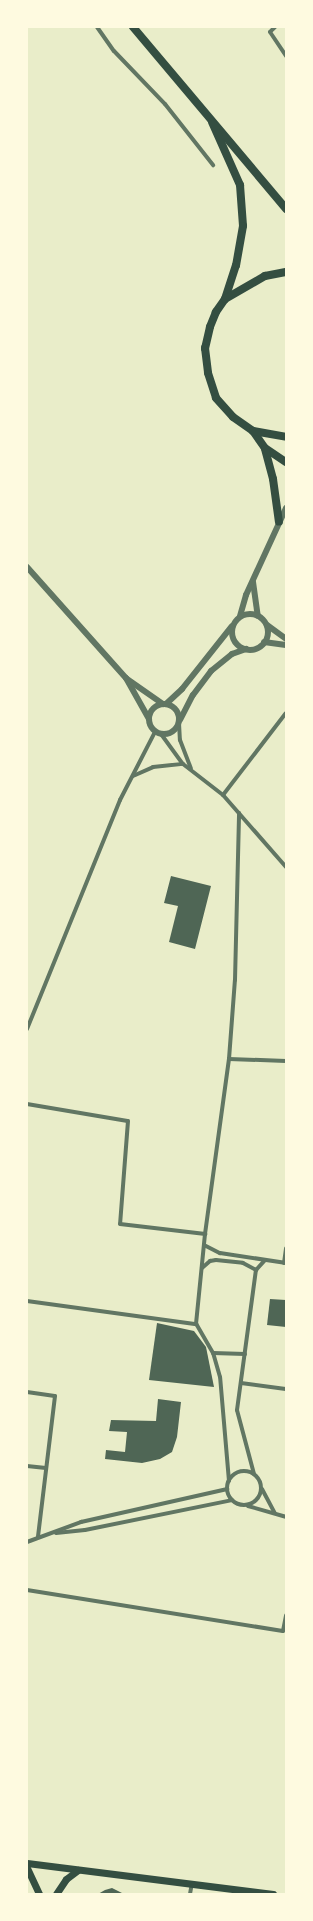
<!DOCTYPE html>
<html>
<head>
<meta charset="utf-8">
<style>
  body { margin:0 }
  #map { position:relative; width:313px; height:1921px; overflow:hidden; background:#e9edc9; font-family:Arial,sans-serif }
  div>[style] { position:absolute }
  .building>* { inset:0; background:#4f6655 }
  .minor>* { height:4px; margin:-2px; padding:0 2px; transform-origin:2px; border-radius:2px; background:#617663 }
  .minor>.ring { margin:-2px; padding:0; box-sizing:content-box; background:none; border:4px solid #617663; border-radius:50% }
  .tertiary>* { height:6px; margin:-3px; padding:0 3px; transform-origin:3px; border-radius:3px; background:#617663 }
  .tertiary>.ring { margin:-3px; padding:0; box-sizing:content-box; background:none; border:6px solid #617663; border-radius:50% }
  .secondary>* { height:7px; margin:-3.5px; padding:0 3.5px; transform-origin:3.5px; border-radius:3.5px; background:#344e41 }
  .trunk>* { height:8px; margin:-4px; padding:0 4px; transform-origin:4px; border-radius:4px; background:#344e41 }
  span { translate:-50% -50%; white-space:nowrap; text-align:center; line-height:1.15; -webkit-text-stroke:3.5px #fefae0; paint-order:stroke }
  .frame { position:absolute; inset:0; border:28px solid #fefae0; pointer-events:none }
</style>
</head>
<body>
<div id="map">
  <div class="building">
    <div style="clip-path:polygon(171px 876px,211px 886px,195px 949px,169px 942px,178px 906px,164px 903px)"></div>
    <div style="clip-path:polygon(270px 1299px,286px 1300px,286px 1327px,267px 1325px)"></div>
    <div style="clip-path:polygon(157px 1323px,194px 1331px,206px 1347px,214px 1387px,149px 1380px)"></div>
    <div style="clip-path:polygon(158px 1399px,181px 1402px,177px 1437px,172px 1452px,160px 1459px,142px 1463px,105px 1459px,106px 1450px,125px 1452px,127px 1432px,109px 1431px,111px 1420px,156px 1421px)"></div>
    <div style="clip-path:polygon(112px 1888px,124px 1894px,98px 1894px,105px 1890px)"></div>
  </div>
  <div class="minor">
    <div style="left:97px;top:27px;width:29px;rotate:55deg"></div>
    <div style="left:114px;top:51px;width:74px;rotate:46.1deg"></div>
    <div style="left:165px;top:104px;width:78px;rotate:51.8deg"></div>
    <div style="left:275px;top:27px;width:7px;rotate:135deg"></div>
    <div style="left:270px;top:32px;width:29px;rotate:56deg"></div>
    <div style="left:179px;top:723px;width:17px;rotate:87deg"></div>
    <div style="left:180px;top:740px;width:30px;rotate:69deg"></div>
    <div style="left:161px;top:734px;width:37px;rotate:54deg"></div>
    <div style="left:183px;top:764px;width:51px;rotate:37.8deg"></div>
    <div style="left:223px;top:795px;width:96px;rotate:48.8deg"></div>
    <div style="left:133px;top:776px;width:22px;rotate:-24deg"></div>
    <div style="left:153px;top:767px;width:30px;rotate:-6deg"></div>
    <div style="left:223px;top:795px;width:103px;rotate:-52.5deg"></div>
    <div style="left:27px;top:1029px;width:247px;rotate:-67.9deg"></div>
    <div style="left:120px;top:800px;width:76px;rotate:-62.8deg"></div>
    <div style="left:229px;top:1059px;width:57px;rotate:2deg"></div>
    <div style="left:27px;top:1104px;width:102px;rotate:9.6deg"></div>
    <div style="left:128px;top:1121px;width:103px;rotate:94.4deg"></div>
    <div style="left:120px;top:1224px;width:86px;rotate:6.7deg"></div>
    <div style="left:204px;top:1245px;width:18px;rotate:27deg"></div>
    <div style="left:220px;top:1253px;width:67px;rotate:8.6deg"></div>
    <div style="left:284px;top:1263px;width:15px;rotate:-82deg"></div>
    <div style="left:202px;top:1268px;width:11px;rotate:-41deg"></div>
    <div style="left:210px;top:1261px;width:6px;rotate:-9deg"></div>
    <div style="left:216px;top:1260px;width:27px;rotate:6deg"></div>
    <div style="left:243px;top:1263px;width:15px;rotate:28deg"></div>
    <div style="left:27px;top:1301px;width:171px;rotate:7.8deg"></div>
    <div style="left:213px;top:1353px;width:32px;rotate:2deg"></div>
    <div style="left:241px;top:1383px;width:45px;rotate:7.6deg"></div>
    <div style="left:27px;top:1392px;width:28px;rotate:8deg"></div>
    <div style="left:55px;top:1396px;width:142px;rotate:96.9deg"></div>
    <div style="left:27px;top:1466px;width:19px;rotate:6deg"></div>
    <div class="ring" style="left:227px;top:1471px;width:30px;height:30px"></div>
    <div style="left:254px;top:1474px;width:66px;rotate:-104.9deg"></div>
    <div style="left:237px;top:1410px;width:141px;rotate:-82.3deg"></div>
    <div style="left:256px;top:1270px;width:13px;rotate:-48deg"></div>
    <div style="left:229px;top:1481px;width:104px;rotate:-94.9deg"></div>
    <div style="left:220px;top:1377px;width:25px;rotate:-106deg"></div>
    <div style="left:213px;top:1353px;width:34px;rotate:-120deg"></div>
    <div style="left:196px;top:1324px;width:90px;rotate:-84.3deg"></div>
    <div style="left:205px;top:1234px;width:177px;rotate:-82.2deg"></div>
    <div style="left:229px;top:1059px;width:79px;rotate:-85.7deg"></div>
    <div style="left:235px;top:980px;width:167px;rotate:-88.6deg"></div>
    <div style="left:262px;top:1489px;width:27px;rotate:62deg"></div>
    <div style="left:248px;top:1506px;width:40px;rotate:16deg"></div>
    <div style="left:56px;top:1533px;width:29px;rotate:-6deg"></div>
    <div style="left:85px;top:1530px;width:150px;rotate:-11.5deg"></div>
    <div style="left:27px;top:1542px;width:58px;rotate:-20.3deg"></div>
    <div style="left:81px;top:1522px;width:150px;rotate:-12.7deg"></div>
    <div style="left:27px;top:1590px;width:259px;rotate:9.1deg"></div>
    <div style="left:283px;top:1631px;width:16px;rotate:-79deg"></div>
    <div style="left:190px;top:1894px;width:11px;rotate:-80deg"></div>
  </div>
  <div class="tertiary">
    <div style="left:27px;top:567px;width:149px;rotate:48.3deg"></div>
    <div style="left:126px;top:678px;width:47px;rotate:60.7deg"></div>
    <div style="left:253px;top:582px;width:34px;rotate:82deg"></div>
    <div class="ring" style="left:232px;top:614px;width:30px;height:30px"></div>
    <div style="left:240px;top:616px;width:22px;rotate:-74deg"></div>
    <div style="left:246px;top:595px;width:96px;rotate:-65.3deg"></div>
    <div style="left:267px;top:625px;width:24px;rotate:36deg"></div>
    <div style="left:264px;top:642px;width:22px;rotate:8deg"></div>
    <div style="left:127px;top:679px;width:44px;rotate:34.8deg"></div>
    <div class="ring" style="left:149px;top:704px;width:24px;height:24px"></div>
    <div style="left:166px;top:704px;width:22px;rotate:-43deg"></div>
    <div style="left:182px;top:689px;width:80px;rotate:-51.6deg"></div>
    <div style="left:180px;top:720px;width:28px;rotate:-63deg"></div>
    <div style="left:193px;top:695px;width:30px;rotate:-53deg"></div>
    <div style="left:211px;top:671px;width:27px;rotate:-39deg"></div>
    <div style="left:232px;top:654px;width:15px;rotate:-20deg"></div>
  </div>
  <div class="secondary">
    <div style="left:27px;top:1863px;width:248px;rotate:7.2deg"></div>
    <div style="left:27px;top:1868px;width:29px;rotate:65deg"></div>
    <div style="left:56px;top:1894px;width:18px;rotate:-56deg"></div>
    <div style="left:66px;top:1879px;width:15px;rotate:-37deg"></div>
  </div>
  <div class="trunk">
    <div style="left:133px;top:27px;width:238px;rotate:49.9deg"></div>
    <div style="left:212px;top:122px;width:69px;rotate:66deg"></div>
    <div style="left:240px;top:185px;width:41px;rotate:85.8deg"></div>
    <div style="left:243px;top:226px;width:40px;rotate:100deg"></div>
    <div style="left:236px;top:265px;width:36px;rotate:108deg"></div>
    <div style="left:225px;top:299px;width:16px;rotate:125deg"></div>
    <div style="left:216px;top:312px;width:16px;rotate:112deg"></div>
    <div style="left:210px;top:327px;width:22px;rotate:103deg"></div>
    <div style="left:205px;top:348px;width:25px;rotate:83deg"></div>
    <div style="left:208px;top:373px;width:26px;rotate:72deg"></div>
    <div style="left:216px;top:398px;width:25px;rotate:48deg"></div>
    <div style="left:233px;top:417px;width:24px;rotate:35deg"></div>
    <div style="left:253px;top:431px;width:21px;rotate:55deg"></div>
    <div style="left:265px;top:448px;width:25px;rotate:34deg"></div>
    <div style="left:225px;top:299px;width:46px;rotate:-29.9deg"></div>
    <div style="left:265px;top:276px;width:21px;rotate:-11deg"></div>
    <div style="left:253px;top:431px;width:34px;rotate:10deg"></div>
    <div style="left:265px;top:449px;width:31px;rotate:75deg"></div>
    <div style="left:273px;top:479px;width:43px;rotate:82.1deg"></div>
  </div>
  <div class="frame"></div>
</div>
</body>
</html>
